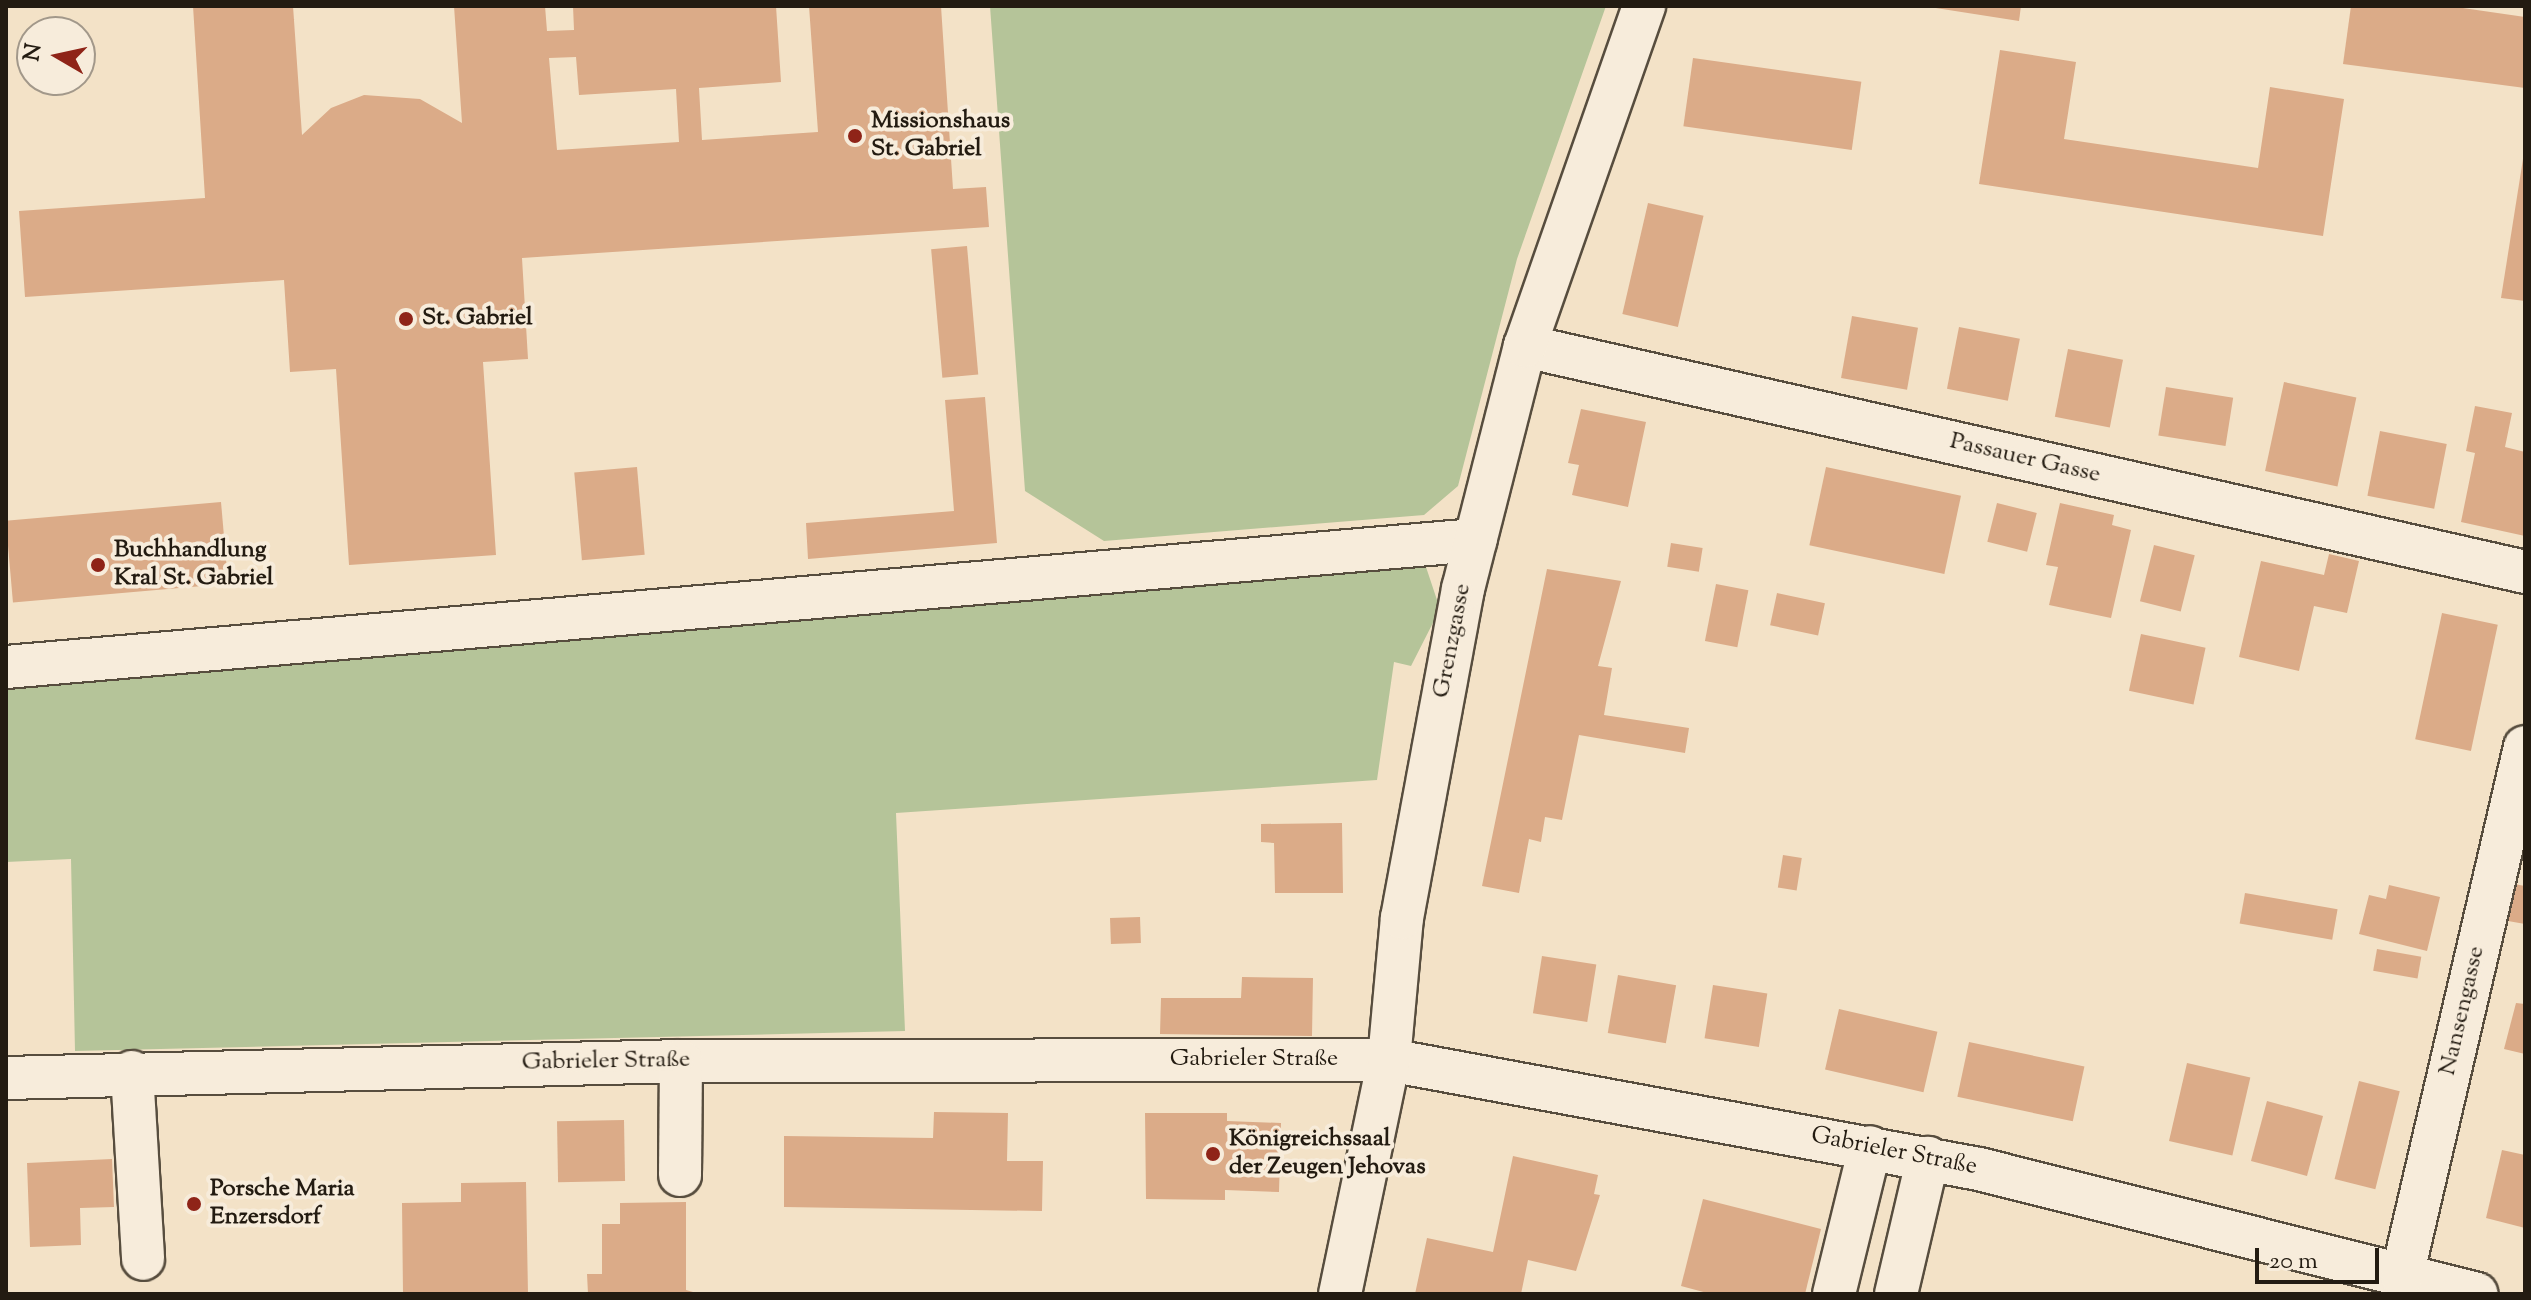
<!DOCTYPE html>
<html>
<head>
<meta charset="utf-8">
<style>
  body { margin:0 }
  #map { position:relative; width:2531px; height:1300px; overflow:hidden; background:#f3e2c7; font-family:"Sorts Mill Goudy",serif }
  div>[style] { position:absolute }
  .green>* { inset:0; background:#b5c499 }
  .building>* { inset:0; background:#dbab88; transform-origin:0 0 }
  .roads { filter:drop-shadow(2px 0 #574d3e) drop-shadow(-2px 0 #574d3e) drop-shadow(0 2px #574d3e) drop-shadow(0 -2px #574d3e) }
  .minor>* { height:42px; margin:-21px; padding:0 21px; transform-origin:21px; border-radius:21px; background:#f7ecdb }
  .dots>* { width:22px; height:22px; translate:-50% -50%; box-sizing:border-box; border:4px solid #f7ecdb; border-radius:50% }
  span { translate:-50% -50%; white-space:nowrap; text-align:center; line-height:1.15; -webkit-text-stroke:8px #f7ecdb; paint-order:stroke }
  .poi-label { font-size:24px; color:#231b11; font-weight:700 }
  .left { translate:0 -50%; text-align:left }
  .street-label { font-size:24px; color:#231b11 }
  .frame { position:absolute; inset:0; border:8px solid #231b11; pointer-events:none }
  .north { position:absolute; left:16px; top:16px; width:80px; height:80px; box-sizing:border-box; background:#f7ecdb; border:2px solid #a2988a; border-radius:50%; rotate:279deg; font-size:22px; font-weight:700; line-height:32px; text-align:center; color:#231b11 }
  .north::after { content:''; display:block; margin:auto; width:28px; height:36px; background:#8f2418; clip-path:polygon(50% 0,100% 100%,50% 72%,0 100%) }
  .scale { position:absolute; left:2255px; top:1248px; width:124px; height:36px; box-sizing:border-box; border:4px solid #231b11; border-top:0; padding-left:10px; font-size:24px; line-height:28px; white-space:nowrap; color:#231b11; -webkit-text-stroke:6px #f7ecdb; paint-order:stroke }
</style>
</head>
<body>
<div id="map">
  <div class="green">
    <div style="clip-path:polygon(990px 6px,1606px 6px,1517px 259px,1458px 486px,1424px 515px,1104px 541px,1025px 491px)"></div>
    <div style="clip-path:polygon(1425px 564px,1440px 609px,1411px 666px,1394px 662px,1377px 780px,896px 813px,905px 1031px,75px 1051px,71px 859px,6px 862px,6px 688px)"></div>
  </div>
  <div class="building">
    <div style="clip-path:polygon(evenodd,193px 6px,293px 6px,302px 135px,331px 108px,364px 95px,420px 99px,462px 123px,454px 6px,545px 6px,547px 31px,574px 30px,573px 6px,776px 6px,781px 82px,699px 88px,702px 140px,818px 132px,809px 6px,941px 6px,953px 189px,986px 187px,989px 227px,522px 258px,528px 359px,483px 362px,496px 555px,349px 565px,336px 369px,290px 372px,284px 280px,25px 297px,19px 211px,205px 198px,193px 6px,576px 57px,579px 95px,676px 89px,679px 142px,557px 150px,549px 58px,576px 57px)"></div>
    <div style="clip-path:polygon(1923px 6px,2021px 6px,2019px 21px)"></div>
    <div style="clip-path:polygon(2351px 6px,2449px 6px,2525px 17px,2525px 88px,2343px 64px)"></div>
    <div style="clip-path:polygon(2000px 50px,2076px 62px,2064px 139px,2258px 168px,2270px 87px,2344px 99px,2323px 236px,1979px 184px)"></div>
    <div style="left:1693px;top:58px;width:170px;height:69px;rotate:8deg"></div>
    <div style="clip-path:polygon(2523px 159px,2525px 159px,2525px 301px,2501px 298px)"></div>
    <div style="left:1648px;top:203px;width:57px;height:114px;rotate:13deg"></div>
    <div style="left:967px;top:246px;width:129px;height:36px;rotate:85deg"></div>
    <div style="left:1852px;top:316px;width:67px;height:63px;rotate:10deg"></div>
    <div style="left:1959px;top:327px;width:62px;height:63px;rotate:11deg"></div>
    <div style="left:2068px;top:349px;width:56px;height:69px;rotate:11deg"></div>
    <div style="left:2284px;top:382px;width:74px;height:91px;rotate:12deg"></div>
    <div style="left:2166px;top:387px;width:68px;height:49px;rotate:9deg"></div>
    <div style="clip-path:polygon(985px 397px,997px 543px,808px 559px,806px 523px,954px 511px,945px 400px)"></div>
    <div style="clip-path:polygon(2475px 406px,2512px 413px,2505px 447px,2525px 452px,2525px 536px,2461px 522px,2475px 453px,2466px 451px)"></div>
    <div style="clip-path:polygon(1581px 409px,1646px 422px,1628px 507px,1572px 495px,1579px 465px,1568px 463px)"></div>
    <div style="left:2380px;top:431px;width:68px;height:66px;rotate:11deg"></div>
    <div style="left:637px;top:467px;width:88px;height:63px;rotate:85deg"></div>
    <div style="left:1826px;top:467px;width:138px;height:80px;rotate:12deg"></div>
    <div style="left:221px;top:502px;width:82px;height:216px;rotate:85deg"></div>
    <div style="left:1997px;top:503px;width:41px;height:40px;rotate:14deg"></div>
    <div style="clip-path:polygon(2060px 503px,2114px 515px,2112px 525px,2131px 530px,2111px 618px,2049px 605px,2058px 567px,2046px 565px)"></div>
    <div style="left:1671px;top:543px;width:32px;height:24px;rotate:9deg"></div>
    <div style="left:2154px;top:545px;width:42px;height:58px;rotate:14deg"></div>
    <div style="clip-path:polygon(2329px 554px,2359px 561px,2347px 613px,2314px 606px,2299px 671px,2239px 657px,2261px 561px,2324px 575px)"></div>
    <div style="clip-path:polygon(1547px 569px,1621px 581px,1598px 666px,1612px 668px,1604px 715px,1689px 728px,1685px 753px,1579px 735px,1562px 820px,1545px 817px,1541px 842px,1529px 839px,1519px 893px,1482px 886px)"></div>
    <div style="left:1716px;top:584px;width:33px;height:58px;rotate:11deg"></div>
    <div style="left:1777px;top:593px;width:49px;height:33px;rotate:12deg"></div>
    <div style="left:2442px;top:613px;width:57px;height:129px;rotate:12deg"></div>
    <div style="left:2141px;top:634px;width:66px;height:58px;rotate:12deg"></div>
    <div style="clip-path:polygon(1342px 823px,1343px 893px,1275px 893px,1274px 843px,1261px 842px,1261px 824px)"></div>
    <div style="left:1783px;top:855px;width:19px;height:33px;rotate:9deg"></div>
    <div style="clip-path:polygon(2514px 884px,2525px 886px,2525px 924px,2508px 921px)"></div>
    <div style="clip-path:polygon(2389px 885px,2440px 897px,2427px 951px,2359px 934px,2369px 895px,2386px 899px)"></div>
    <div style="left:2245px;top:893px;width:94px;height:31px;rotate:10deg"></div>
    <div style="left:1140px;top:917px;width:26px;height:30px;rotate:88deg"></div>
    <div style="left:2377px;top:949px;width:45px;height:22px;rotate:10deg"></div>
    <div style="left:1542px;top:956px;width:55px;height:58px;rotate:9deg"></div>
    <div style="left:1618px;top:975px;width:59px;height:59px;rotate:10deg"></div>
    <div style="clip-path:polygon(1242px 977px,1313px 978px,1312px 1036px,1160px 1034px,1161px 998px,1241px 998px)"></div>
    <div style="left:1713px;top:985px;width:55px;height:54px;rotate:9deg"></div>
    <div style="clip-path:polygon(2516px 1003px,2525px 1004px,2525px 1054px,2504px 1049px)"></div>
    <div style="left:1839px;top:1009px;width:101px;height:62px;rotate:13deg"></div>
    <div style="left:1969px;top:1042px;width:118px;height:56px;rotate:12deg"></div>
    <div style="left:2187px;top:1063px;width:65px;height:80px;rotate:13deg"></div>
    <div style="left:2359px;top:1081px;width:42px;height:101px;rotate:14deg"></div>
    <div style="left:2267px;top:1101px;width:58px;height:62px;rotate:15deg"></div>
    <div style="clip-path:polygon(934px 1112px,1008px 1113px,1007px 1161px,1043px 1161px,1042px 1211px,784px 1207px,784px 1136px,933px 1138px)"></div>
    <div style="clip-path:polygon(1145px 1113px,1227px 1113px,1227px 1121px,1281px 1123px,1279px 1192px,1225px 1190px,1225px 1200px,1146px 1199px)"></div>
    <div style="left:624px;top:1120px;width:61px;height:67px;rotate:89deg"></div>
    <div style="clip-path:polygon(2502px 1150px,2525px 1155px,2525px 1228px,2486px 1218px)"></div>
    <div style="clip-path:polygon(1513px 1156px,1598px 1175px,1594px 1194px,1600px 1195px,1576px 1271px,1528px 1260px,1521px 1294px,1415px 1294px,1427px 1238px,1493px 1252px)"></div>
    <div style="clip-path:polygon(112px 1159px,114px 1207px,80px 1208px,81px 1245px,30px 1247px,27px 1163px)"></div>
    <div style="clip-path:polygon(526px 1182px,528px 1294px,403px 1294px,402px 1203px,461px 1202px,461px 1183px)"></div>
    <div style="clip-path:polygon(1703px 1199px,1821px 1229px,1805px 1294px,1711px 1294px,1681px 1286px)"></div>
    <div style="clip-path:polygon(686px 1202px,686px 1290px,700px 1294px,588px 1294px,587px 1274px,602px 1274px,602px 1224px,620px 1224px,620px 1203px)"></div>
  </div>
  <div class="roads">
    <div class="minor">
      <div style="left:1525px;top:346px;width:1025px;rotate:12.73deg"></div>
      <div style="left:6px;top:667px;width:1475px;rotate:-4.94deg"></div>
      <div style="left:132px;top:1072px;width:187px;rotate:86.6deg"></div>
      <div style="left:6px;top:1078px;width:675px;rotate:-1.44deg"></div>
      <div style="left:681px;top:1061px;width:708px;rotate:-0.08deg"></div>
      <div style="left:1389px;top:1060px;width:600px;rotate:10.47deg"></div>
      <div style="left:1979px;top:1169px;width:513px;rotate:14.09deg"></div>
      <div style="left:680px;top:1175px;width:114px;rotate:-89.5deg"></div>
      <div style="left:2402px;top:1276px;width:543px;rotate:-76.91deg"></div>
      <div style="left:1340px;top:1294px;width:239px;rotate:-78.2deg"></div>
      <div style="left:1389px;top:1060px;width:143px;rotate:-84.8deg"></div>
      <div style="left:1402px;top:918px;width:335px;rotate:-79.5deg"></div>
      <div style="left:1463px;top:589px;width:251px;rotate:-75.7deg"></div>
      <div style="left:1525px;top:346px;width:360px;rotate:-70.7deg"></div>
      <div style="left:1834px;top:1294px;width:151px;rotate:-76.2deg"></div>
      <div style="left:1896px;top:1294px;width:140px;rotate:-76.8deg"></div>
    </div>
  </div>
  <div class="dots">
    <div style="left:855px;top:136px;background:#8f2418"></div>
    <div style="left:406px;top:319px;background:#8f2418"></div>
    <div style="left:98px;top:565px;background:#8f2418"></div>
    <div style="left:1213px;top:1154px;background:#8f2418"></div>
    <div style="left:194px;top:1204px;background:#8f2418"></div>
  </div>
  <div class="poi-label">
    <span class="left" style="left:871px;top:136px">Missionshaus<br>St. Gabriel</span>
    <span class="left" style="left:422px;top:319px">St. Gabriel</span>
    <span class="left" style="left:114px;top:565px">Buchhandlung<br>Kral St. Gabriel</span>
    <span class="left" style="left:1229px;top:1154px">Königreichssaal<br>der Zeugen Jehovas</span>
    <span class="left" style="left:210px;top:1204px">Porsche Maria<br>Enzersdorf</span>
  </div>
  <div class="street-label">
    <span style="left:2025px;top:459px;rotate:13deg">Passauer Gasse</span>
    <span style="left:1453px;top:641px;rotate:-79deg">Grenzgasse</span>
    <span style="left:2463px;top:1011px;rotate:-77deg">Nansengasse</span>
    <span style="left:1254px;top:1060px">Gabrieler Straße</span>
    <span style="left:606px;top:1062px;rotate:-1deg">Gabrieler Straße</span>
    <span style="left:1894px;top:1152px;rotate:11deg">Gabrieler Straße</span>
  </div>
  <div class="frame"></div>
  <div class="north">N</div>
  <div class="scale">20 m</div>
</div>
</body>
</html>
